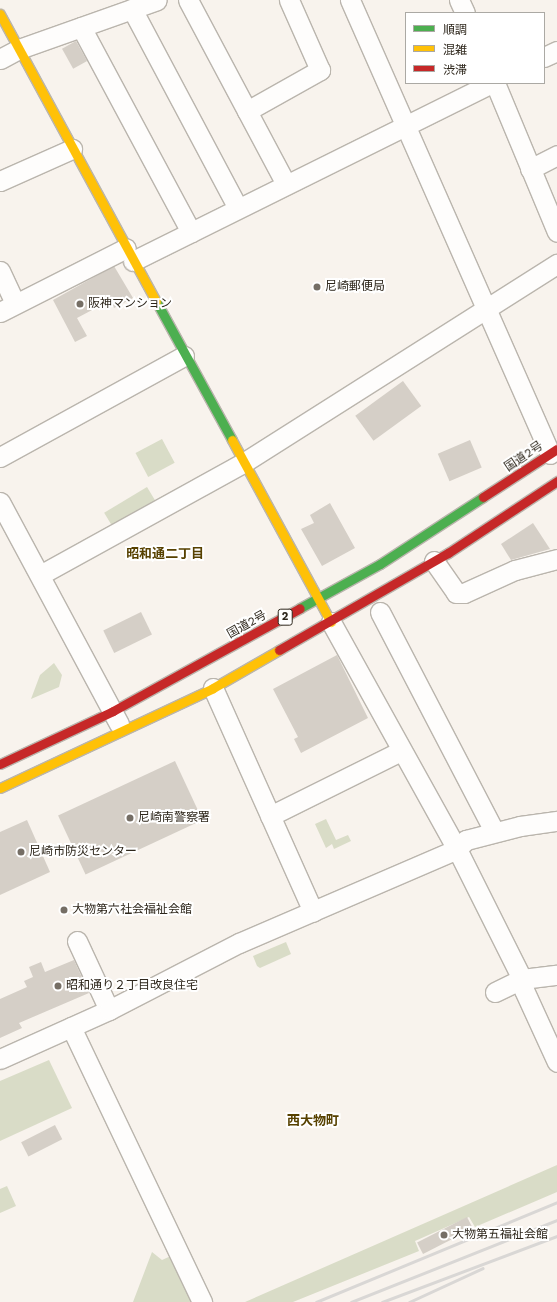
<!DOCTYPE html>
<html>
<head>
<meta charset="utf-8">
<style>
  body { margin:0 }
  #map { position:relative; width:557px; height:1302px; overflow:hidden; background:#f8f3ed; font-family:"Work Sans","Noto Sans JP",sans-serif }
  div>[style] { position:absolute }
  .green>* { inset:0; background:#d9dcc7; transform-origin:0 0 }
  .building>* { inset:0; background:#d5cfc7; transform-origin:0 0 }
  .roads { filter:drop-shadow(1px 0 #bab5ad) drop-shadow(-1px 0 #bab5ad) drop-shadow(0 1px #bab5ad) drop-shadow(0 -1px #bab5ad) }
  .street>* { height:19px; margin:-9.5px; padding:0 9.5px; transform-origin:9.5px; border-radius:9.5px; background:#fefdfc }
  .fast>* { height:9px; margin:-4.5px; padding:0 4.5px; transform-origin:4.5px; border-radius:4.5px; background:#4caf50 }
  .slow>* { height:9px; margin:-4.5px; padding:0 4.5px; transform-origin:4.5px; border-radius:4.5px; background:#ffc107 }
  .jam>* { height:9px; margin:-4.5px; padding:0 4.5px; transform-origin:4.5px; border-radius:4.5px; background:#c62828 }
  .rail>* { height:3px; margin:-1.5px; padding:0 1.5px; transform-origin:1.5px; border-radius:1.5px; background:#d9d7d5 }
  .dots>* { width:11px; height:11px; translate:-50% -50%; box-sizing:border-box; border:2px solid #fff; border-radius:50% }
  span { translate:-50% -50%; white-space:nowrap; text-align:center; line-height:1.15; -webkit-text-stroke:4px #fff; paint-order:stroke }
  .shield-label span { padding:1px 3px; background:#fff; border:1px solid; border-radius:3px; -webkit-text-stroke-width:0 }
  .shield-label { font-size:11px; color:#2e271c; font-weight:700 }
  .poi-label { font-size:12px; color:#2e271c }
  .left { translate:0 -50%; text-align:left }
  .street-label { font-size:12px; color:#2e271c }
  .neighbourhood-label { font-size:13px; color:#574100; font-weight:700 }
  .legend { position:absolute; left:405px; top:12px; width:140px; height:72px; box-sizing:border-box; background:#fff; border:1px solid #aba9a4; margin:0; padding:5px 7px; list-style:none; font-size:12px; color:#2e271c }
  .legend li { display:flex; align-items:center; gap:8px; height:20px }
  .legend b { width:20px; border:1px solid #aba9a4 }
</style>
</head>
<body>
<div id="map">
  <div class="green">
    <div style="left:162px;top:439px;width:27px;height:30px;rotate:62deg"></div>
    <div style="left:147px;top:487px;width:17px;height:50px;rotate:59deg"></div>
    <div style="clip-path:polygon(54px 663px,62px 675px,59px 687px,31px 699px,40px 675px)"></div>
    <div style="clip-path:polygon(326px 819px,336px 840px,348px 835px,351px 841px,334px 849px,332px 844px,326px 848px,315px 824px)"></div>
    <div style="clip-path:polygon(286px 942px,291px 954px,260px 968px,257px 966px,253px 956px)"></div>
    <div style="clip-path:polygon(49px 1060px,72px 1108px,0 1141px,0 1081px)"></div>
    <div style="clip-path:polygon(557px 1165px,557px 1192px,475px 1227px,469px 1217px,415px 1241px,419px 1251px,293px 1302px,245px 1302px)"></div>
    <div style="clip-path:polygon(7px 1186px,16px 1206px,0 1213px,0 1189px)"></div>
    <div style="clip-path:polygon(152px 1252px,162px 1260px,173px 1255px,194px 1302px,133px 1302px)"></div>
  </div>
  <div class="building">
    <div style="left:76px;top:41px;width:23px;height:16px;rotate:61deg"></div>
    <div style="clip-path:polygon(114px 266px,133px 298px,114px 308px,111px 300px,77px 318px,87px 336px,75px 342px,53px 300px)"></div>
    <div style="left:403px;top:381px;width:31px;height:59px;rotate:54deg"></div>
    <div style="left:470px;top:440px;width:30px;height:35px;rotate:67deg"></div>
    <div style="clip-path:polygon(330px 503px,355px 548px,322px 566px,301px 529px,314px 523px,310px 515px)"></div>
    <div style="clip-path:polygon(533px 523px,550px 549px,511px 560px,501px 544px)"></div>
    <div style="left:141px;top:612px;width:25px;height:42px;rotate:64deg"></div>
    <div style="clip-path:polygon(337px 655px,368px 718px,301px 753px,294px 739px,298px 737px,273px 689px)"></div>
    <div style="left:175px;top:761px;width:65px;height:129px;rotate:65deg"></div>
    <div style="clip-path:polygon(27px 820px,50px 872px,0 895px,0 832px)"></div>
    <div style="clip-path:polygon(74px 960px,89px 993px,19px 1023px,22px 1028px,0 1038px,0 999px,27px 987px,24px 981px,33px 977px,29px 967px,41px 962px,45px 972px)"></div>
    <div style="left:55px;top:1125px;width:16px;height:38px;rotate:63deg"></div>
    <div style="left:467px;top:1217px;width:13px;height:56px;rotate:63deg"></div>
  </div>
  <div class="roads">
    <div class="street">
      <div style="left:188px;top:0;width:208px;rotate:62deg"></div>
      <div style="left:350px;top:0;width:496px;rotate:66.2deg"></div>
      <div style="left:459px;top:0;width:14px;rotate:65deg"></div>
      <div style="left:132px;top:9px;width:225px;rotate:62deg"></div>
      <div style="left:81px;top:27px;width:233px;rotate:61.8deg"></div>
      <div style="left:544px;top:57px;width:14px;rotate:-25deg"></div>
      <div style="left:0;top:59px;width:21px;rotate:-28deg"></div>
      <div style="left:19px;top:49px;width:146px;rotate:-19.5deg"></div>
      <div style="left:495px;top:83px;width:161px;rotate:67.4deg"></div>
      <div style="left:247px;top:111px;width:84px;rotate:-29.3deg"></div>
      <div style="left:320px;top:70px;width:77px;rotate:-113.9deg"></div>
      <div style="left:530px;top:169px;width:30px;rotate:-27deg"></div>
      <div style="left:0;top:181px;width:79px;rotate:-24deg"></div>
      <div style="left:133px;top:261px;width:400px;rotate:-26.4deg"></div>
      <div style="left:0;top:271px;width:35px;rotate:65deg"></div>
      <div style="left:0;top:312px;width:141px;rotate:-26.9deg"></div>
      <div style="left:0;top:457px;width:210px;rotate:-28.8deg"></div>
      <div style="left:0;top:502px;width:252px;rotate:61.8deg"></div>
      <div style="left:434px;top:561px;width:39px;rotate:55deg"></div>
      <div style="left:456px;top:593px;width:8px"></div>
      <div style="left:464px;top:593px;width:56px;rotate:-24.3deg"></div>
      <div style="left:515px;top:570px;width:43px;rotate:-14.7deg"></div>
      <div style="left:40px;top:575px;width:232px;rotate:-28.9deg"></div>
      <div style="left:243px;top:463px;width:372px;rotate:-32.4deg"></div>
      <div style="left:380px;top:612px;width:247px;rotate:62.5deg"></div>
      <div style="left:331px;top:622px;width:260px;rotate:61deg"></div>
      <div style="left:457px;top:849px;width:145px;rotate:63.4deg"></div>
      <div style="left:522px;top:979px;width:35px;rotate:-7deg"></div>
      <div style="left:213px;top:688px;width:245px;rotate:65.9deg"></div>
      <div style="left:270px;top:816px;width:146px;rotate:-26.4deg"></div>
      <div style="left:77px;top:941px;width:76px;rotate:65.1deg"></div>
      <div style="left:495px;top:992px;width:30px;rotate:-26deg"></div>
      <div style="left:522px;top:979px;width:11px;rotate:80deg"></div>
      <div style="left:524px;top:990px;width:79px;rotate:65.4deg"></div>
      <div style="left:71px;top:1027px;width:305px;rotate:64.5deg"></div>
      <div style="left:0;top:1059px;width:120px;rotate:-24.2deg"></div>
      <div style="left:109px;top:1010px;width:146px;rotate:-27.3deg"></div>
      <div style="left:239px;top:943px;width:237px;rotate:-23.3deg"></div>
      <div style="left:457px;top:849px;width:13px;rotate:-45deg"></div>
      <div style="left:466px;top:840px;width:56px;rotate:-14.5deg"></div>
      <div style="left:520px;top:826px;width:37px;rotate:-8deg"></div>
    </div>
    <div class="fast">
      <div style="left:156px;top:301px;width:158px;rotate:61.3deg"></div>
      <div style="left:300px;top:608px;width:91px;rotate:-28.8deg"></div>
      <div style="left:380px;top:564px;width:123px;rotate:-33deg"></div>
    </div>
    <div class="slow">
      <div style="left:0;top:14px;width:327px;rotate:61.5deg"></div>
      <div style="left:232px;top:440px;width:207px;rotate:61.5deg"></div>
      <div style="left:0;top:788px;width:235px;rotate:-25.1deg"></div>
      <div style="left:213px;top:688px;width:76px;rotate:-29.9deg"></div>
    </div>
    <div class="jam">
      <div style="left:483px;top:497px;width:88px;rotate:-33deg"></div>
      <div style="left:279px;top:650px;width:195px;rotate:-29.9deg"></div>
      <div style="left:448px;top:553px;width:131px;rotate:-33.4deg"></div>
      <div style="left:0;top:764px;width:125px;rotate:-25.1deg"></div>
      <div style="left:113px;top:711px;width:213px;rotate:-28.8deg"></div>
    </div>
  </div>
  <div class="rail">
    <div style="left:316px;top:1302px;width:261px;rotate:-22.5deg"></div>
    <div style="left:351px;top:1302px;width:222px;rotate:-21.7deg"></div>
    <div style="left:382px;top:1302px;width:187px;rotate:-20.7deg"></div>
    <div style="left:409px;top:1302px;width:81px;rotate:-24.7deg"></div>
  </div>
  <div class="dots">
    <div style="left:317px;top:287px;background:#756e65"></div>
    <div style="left:80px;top:304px;background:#756e65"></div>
    <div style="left:130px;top:818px;background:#756e65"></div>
    <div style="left:21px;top:852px;background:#756e65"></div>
    <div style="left:64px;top:910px;background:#756e65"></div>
    <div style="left:58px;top:986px;background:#756e65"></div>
    <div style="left:444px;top:1235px;background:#756e65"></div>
  </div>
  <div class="shield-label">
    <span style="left:285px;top:617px">2</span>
  </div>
  <div class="poi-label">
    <span class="left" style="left:325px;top:287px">尼崎郵便局</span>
    <span class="left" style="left:88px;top:304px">阪神マンション</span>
    <span class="left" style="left:138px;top:818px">尼崎南警察署</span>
    <span class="left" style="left:29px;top:852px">尼崎市防災センター</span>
    <span class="left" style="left:72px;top:910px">大物第六社会福祉会館</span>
    <span class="left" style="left:66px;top:986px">昭和通り２丁目改良住宅</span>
    <span class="left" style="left:452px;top:1235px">大物第五福祉会館</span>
  </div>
  <div class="street-label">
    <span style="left:524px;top:457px;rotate:-34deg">国道2号</span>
    <span style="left:247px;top:625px;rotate:-29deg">国道2号</span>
  </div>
  <div class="neighbourhood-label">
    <span style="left:165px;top:554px">昭和通二丁目</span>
    <span style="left:313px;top:1121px">西大物町</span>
  </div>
  <ul class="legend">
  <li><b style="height:5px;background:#4caf50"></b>順調</li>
  <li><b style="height:5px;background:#ffc107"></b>混雑</li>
  <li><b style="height:5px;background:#c62828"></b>渋滞</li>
  </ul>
</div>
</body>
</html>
